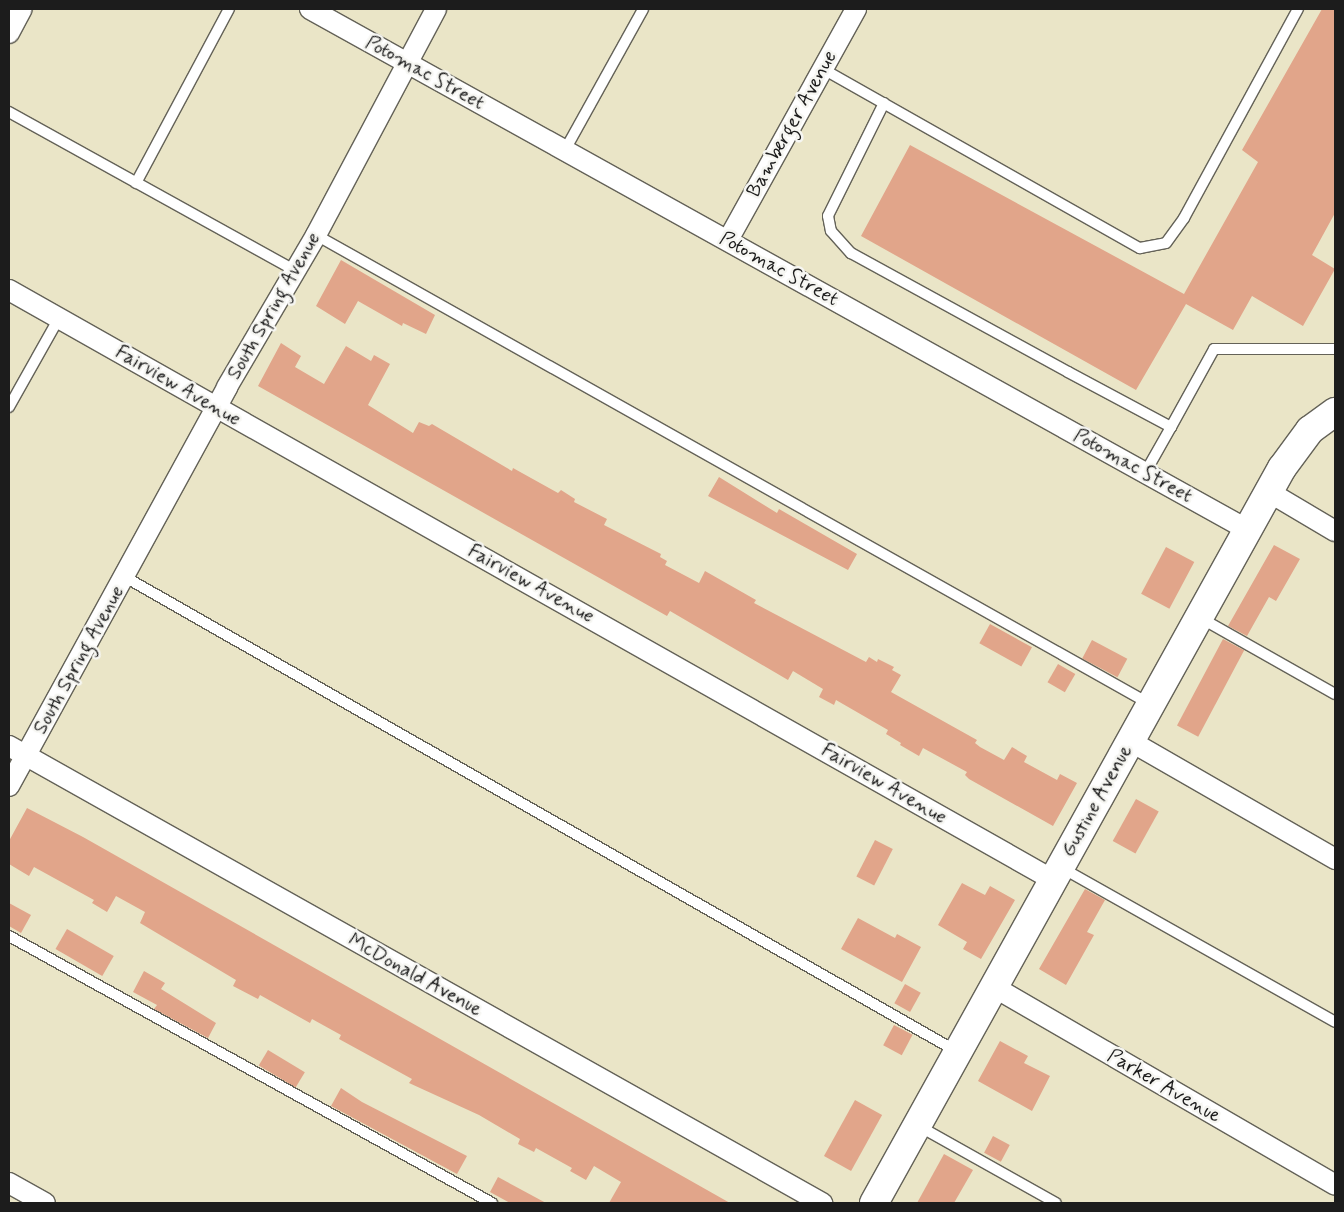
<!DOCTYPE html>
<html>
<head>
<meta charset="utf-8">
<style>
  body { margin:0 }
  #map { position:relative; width:1344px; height:1212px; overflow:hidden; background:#eae5c7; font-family:Mynerve,sans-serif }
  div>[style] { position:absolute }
  .building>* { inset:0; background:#e1a58a; transform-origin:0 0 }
  .roads { filter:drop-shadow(1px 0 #646258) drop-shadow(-1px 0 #646258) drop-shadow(0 1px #646258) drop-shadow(0 -1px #646258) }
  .lane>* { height:10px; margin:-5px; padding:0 5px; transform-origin:5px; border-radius:5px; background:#fff }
  .street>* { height:20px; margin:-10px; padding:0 10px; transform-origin:10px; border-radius:10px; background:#fff }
  .secondary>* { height:28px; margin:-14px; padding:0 14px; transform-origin:14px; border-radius:14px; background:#fff }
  span { translate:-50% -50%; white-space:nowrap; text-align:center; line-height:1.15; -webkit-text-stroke:5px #f6f6f2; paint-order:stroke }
  .street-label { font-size:20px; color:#1c1c1c }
  .frame { position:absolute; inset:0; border:10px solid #1c1c1c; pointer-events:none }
</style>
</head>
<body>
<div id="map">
  <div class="building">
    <div style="clip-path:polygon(1322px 9px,1335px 9px,1335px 213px,1312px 255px,1335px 269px,1303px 326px,1252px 296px,1233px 330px,1186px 304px,1136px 390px,861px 236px,910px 145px,1184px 294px,1258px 162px,1242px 150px)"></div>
    <div style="clip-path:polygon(341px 260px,435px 315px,426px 334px,403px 323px,402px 326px,358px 301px,345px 324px,316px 306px)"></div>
    <div style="clip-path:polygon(281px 343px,301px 356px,295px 367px,324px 384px,346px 346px,371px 361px,374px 355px,390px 364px,368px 405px,413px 433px,419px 422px,429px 426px,432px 424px,512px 471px,513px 468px,558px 493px,561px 490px,575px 499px,574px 502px,607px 519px,604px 525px,661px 554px,660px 557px,667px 561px,665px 565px,699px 583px,705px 571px,756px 600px,754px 603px,866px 662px,869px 657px,877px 662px,878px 659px,894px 667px,892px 670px,901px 675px,891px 692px,977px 740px,975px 743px,980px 747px,1004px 760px,1012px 747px,1027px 756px,1024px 762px,1057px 780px,1060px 774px,1077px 783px,1053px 826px,969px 779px,965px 775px,967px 772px,923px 748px,919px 756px,900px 745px,901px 743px,886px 734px,888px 730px,836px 700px,834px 705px,819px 697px,823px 689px,793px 671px,788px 680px,670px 611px,667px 616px,258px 386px)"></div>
    <div style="clip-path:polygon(719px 477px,777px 513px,779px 509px,857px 554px,848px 570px,708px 496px)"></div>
    <div style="clip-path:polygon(1274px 545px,1300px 559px,1276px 601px,1269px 597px,1247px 636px,1228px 626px)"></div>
    <div style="left:1166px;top:547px;width:32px;height:53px;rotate:28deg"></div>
    <div style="left:990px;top:624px;width:48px;height:22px;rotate:29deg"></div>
    <div style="left:1223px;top:639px;width:24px;height:98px;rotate:28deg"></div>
    <div style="left:1092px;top:640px;width:40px;height:21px;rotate:28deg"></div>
    <div style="left:1058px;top:664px;width:20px;height:21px;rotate:30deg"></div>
    <div style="left:1136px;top:799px;width:26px;height:48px;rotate:29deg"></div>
    <div style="clip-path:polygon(27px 808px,83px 837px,730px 1203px,609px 1203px,621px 1182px,594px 1166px,586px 1180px,570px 1171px,572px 1168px,536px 1148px,534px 1152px,518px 1144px,520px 1139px,479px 1115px,409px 1083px,412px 1079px,339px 1039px,341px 1035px,312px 1019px,310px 1023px,260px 995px,258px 999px,233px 986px,236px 980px,140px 923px,145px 912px,116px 896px,107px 912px,92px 903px,94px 900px,34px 867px,29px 876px,9px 864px,9px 841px)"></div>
    <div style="left:875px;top:840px;width:20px;height:41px;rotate:27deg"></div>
    <div style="clip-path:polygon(962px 883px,985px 895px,990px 886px,1015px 900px,981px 959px,963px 949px,967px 942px,938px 925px)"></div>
    <div style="clip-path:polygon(1085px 889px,1105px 900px,1087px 932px,1094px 935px,1066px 985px,1039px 969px)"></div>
    <div style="clip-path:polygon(9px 903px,31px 915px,21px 933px,9px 926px)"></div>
    <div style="clip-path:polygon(858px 918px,895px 938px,897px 934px,921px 947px,902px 982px,841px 949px)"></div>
    <div style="left:67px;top:929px;width:54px;height:23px;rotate:30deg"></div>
    <div style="clip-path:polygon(144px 971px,165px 983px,161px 989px,216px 1023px,208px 1038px,154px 1009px,157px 1005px,133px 992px)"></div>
    <div style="left:905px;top:984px;width:18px;height:22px;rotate:29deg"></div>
    <div style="left:894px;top:1025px;width:21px;height:23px;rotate:28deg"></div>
    <div style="clip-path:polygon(1000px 1041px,1028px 1056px,1024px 1063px,1050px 1076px,1032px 1111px,978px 1081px)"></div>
    <div style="left:268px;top:1050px;width:43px;height:18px;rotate:31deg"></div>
    <div style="clip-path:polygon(341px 1088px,362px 1102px,467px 1156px,457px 1174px,331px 1106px)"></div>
    <div style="left:855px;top:1100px;width:31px;height:64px;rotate:29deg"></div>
    <div style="left:993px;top:1136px;width:19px;height:19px;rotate:28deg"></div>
    <div style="clip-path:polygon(944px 1154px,973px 1170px,954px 1203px,917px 1203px)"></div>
    <div style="clip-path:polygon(498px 1177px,546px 1203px,510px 1203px,490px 1192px)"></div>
  </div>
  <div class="roads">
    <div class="lane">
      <div style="left:823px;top:69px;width:364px;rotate:29.5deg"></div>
      <div style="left:1140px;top:248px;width:26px;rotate:-11deg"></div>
      <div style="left:1166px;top:243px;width:31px;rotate:-54deg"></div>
      <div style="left:1184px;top:218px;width:238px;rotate:-61.4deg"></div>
      <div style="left:884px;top:103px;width:126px;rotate:116.4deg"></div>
      <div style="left:828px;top:216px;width:15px;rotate:79deg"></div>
      <div style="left:831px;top:231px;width:30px;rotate:48deg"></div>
      <div style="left:851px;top:253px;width:247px;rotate:28.7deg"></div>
      <div style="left:1068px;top:372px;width:117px;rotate:28.1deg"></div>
      <div style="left:1171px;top:427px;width:89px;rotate:-61.1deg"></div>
      <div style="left:1214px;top:349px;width:121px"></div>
      <div style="left:9px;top:112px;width:328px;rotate:29deg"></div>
      <div style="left:565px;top:150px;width:161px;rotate:-61deg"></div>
      <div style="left:136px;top:183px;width:197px;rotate:-61.9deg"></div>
      <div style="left:316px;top:235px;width:957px;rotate:29.35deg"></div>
      <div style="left:9px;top:407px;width:102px;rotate:-60.7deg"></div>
      <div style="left:1145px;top:473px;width:53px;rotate:-60.5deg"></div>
      <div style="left:125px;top:577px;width:957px;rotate:29.7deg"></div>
      <div style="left:1199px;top:617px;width:156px;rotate:29.5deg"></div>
      <div style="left:1062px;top:868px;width:313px;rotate:29.4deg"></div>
      <div style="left:9px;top:936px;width:552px;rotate:28.93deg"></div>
      <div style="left:917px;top:1125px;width:159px;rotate:29.3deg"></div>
    </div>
    <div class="street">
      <div style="left:310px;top:9px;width:1073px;rotate:29.05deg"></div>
      <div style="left:9px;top:33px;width:27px;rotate:-62deg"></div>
      <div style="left:728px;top:240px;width:264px;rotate:-61deg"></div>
      <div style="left:9px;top:290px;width:1199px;rotate:29.47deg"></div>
      <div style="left:1269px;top:492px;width:77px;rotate:30.6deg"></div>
      <div style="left:1130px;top:741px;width:237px;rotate:29.9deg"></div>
      <div style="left:9px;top:746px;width:933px;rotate:29.34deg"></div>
      <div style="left:9px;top:786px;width:455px;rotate:-61.3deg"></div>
      <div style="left:227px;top:387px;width:176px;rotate:-59.6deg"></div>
      <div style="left:316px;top:235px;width:256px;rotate:-62deg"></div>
      <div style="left:994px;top:987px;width:394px;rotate:30.1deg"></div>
      <div style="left:9px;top:1183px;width:41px;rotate:29.1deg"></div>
    </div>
    <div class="secondary">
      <div style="left:874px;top:1203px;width:841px;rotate:-60.97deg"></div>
      <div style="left:1282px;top:468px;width:47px;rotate:-53.6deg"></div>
      <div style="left:1310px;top:430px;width:31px;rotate:-36deg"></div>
    </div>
  </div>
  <div class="street-label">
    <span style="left:425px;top:73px;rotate:29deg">Potomac Street</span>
    <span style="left:792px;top:124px;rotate:-61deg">Bamberger Avenue</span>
    <span style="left:779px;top:269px;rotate:29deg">Potomac Street</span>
    <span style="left:274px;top:306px;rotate:-60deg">South Spring Avenue</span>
    <span style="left:178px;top:386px;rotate:30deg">Fairview Avenue</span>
    <span style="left:1133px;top:466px;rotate:29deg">Potomac Street</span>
    <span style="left:531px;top:584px;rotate:29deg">Fairview Avenue</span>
    <span style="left:79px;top:660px;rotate:-61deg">South Spring Avenue</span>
    <span style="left:884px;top:784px;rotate:30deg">Fairview Avenue</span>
    <span style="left:1097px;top:801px;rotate:-61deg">Gustine Avenue</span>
    <span style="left:415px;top:975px;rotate:29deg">McDonald Avenue</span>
    <span style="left:1164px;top:1086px;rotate:30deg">Parker Avenue</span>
  </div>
  <div class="frame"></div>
</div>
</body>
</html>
